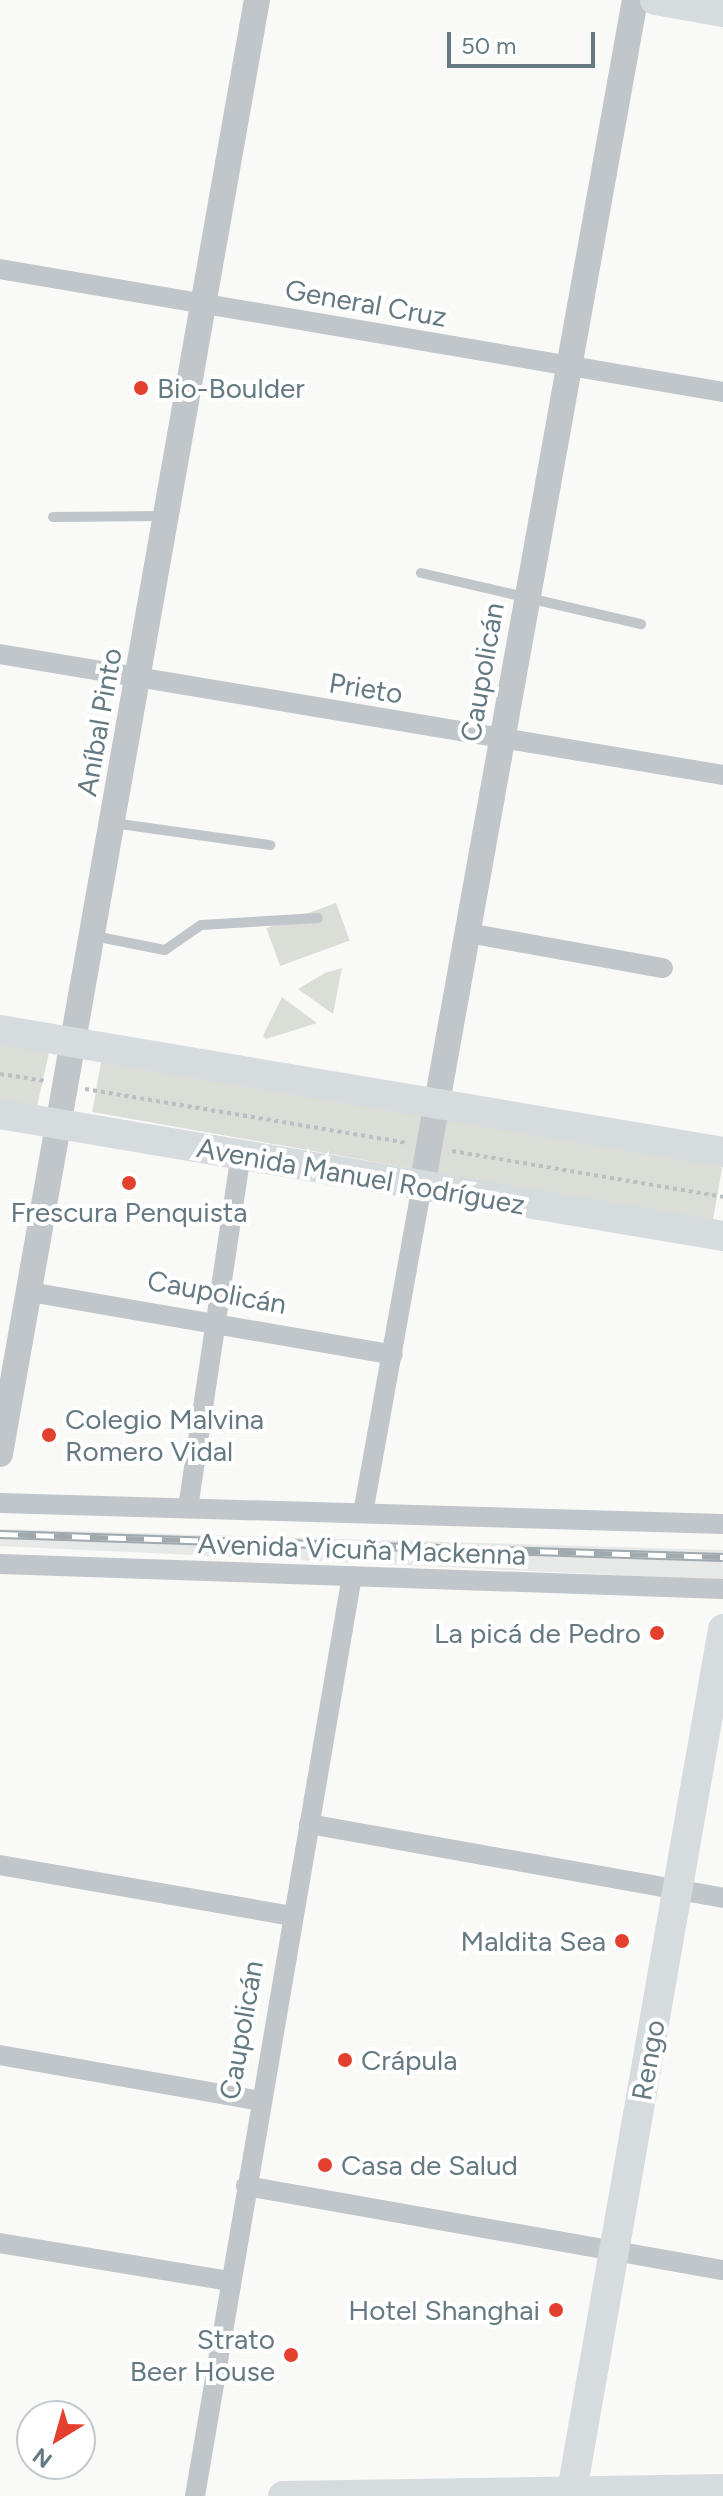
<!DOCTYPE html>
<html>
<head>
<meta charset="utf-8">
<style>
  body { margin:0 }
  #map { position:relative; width:723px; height:2496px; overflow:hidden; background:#f9f9f7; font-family:Figtree,sans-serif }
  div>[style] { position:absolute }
  .built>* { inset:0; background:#e7e9e8 }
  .green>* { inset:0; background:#daded6; transform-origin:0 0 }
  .path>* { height:4px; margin-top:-2px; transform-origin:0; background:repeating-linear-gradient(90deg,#babfc1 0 4px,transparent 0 8px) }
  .service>* { height:10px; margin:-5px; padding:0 5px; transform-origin:5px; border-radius:5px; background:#c0c6c9 }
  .minor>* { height:20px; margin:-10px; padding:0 10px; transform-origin:10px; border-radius:10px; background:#c0c6c9 }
  .tertiary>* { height:26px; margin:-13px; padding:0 13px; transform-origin:13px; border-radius:13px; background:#c0c6c9 }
  .secondary>* { height:30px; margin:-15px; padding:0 15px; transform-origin:15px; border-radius:15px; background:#d6dbde }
  .rail>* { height:9px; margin-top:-4.5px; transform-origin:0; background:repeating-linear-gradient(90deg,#fff 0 18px,#9fa9ae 0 36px); box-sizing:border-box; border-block:2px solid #9fa9ae }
  .dots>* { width:22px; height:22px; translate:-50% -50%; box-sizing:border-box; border:4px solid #fff; border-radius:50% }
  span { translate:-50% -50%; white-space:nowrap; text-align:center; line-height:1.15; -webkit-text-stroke:8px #fff; paint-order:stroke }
  .street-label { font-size:28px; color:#647982 }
  .poi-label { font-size:28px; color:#647982 }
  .left { translate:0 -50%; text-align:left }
  .right { translate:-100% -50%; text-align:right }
  .north { position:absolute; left:16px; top:2400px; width:80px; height:80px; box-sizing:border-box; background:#fff; border:2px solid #c1c9cd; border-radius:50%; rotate:217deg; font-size:22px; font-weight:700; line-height:32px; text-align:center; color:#647982 }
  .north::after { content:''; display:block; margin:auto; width:28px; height:36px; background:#e3412d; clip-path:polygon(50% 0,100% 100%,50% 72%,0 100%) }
  .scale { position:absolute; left:447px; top:32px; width:148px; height:36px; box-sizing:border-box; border:4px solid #647982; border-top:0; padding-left:10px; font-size:24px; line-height:28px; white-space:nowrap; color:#647982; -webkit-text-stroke:6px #fff; paint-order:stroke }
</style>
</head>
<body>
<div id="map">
  <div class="built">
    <div style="clip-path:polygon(0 1529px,723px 1550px,723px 1580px,0 1546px)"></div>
  </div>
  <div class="green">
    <div style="left:336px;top:903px;width:40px;height:74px;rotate:70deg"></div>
    <div style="clip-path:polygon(342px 968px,333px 1014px,298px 989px,325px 973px)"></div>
    <div style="clip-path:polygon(282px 997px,317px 1023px,266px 1039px,263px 1036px)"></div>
    <div style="clip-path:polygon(0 1040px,50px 1048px,36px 1111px,0 1104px)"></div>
    <div style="left:103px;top:1051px;width:630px;height:62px;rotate:10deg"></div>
  </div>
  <div class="path">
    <div style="left:0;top:1074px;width:46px;rotate:8.8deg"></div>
    <div style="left:85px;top:1089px;width:327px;rotate:9.5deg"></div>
    <div style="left:452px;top:1151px;width:275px;rotate:9.6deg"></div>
  </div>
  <div class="service">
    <div style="left:53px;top:517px;width:112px;rotate:-0.5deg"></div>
    <div style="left:421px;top:573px;width:226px;rotate:13.1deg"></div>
    <div style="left:113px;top:823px;width:159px;rotate:8deg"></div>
    <div style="left:94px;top:936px;width:72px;rotate:11.2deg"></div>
    <div style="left:165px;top:950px;width:44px;rotate:-34.8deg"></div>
    <div style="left:201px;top:925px;width:117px;rotate:-3.4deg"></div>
  </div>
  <div class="minor">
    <div style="left:0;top:269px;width:733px;rotate:9.65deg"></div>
    <div style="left:0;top:654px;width:733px;rotate:9.5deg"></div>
    <div style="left:468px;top:933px;width:198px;rotate:10.2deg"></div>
    <div style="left:30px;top:1292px;width:368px;rotate:9.8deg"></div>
    <div style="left:0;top:1503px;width:723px;rotate:1.66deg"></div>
    <div style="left:188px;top:1508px;width:357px;rotate:-81.5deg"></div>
    <div style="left:363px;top:1513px;width:332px;rotate:-79.8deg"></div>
    <div style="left:0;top:1564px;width:723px;rotate:1.98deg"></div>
    <div style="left:309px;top:1824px;width:421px;rotate:10.1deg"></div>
    <div style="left:0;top:1865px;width:297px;rotate:9.9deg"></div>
    <div style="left:0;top:2055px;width:265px;rotate:10deg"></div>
    <div style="left:246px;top:2186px;width:484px;rotate:10deg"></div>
    <div style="left:0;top:2243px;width:233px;rotate:9.4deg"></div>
    <div style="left:195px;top:2496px;width:933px;rotate:-80.32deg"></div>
  </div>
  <div class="tertiary">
    <div style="left:422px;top:1186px;width:1205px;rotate:-79.82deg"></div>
    <div style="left:0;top:1454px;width:1477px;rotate:-79.98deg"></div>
  </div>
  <div class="secondary">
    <div style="left:655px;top:0;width:69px;rotate:10deg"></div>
    <div style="left:0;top:1030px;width:733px;rotate:9.58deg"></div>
    <div style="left:0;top:1114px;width:733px;rotate:9.58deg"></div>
    <div style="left:572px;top:2491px;width:875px;rotate:-80.06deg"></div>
    <div style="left:283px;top:2496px;width:440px;rotate:-0.9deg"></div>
  </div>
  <div class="rail">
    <div style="left:0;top:1534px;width:723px;rotate:1.82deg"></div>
  </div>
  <div class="dots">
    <div style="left:141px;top:388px;background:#e3412d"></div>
    <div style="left:129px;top:1183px;background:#e3412d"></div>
    <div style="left:49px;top:1435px;background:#e3412d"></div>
    <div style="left:657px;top:1633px;background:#e3412d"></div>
    <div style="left:622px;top:1941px;background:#e3412d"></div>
    <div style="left:345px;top:2060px;background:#e3412d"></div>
    <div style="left:325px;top:2165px;background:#e3412d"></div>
    <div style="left:556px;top:2310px;background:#e3412d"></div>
    <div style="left:291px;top:2355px;background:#e3412d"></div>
  </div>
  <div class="street-label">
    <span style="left:366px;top:303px;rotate:10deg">General Cruz</span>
    <span style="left:482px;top:672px;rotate:-80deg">Caupolicán</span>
    <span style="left:366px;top:688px;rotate:9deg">Prieto</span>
    <span style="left:99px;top:722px;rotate:-80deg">Aníbal Pinto</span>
    <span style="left:361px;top:1176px;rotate:10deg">Avenida Manuel Rodríguez</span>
    <span style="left:217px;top:1292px;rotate:10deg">Caupolicán</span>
    <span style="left:362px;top:1549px;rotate:2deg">Avenida Vicuña Mackenna</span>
    <span style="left:241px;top:2030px;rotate:-80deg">Caupolicán</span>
    <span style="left:648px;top:2060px;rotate:-80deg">Rengo</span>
  </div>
  <div class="poi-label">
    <span class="left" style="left:157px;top:388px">Bio-Boulder</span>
    <span style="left:129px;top:1212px">Frescura Penquista</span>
    <span class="left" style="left:65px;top:1435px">Colegio Malvina<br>Romero Vidal</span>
    <span class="right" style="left:641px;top:1633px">La picá de Pedro</span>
    <span class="right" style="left:606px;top:1941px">Maldita Sea</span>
    <span class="left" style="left:361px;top:2060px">Crápula</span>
    <span class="left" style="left:341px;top:2165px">Casa de Salud</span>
    <span class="right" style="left:540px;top:2310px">Hotel Shanghai</span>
    <span class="right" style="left:275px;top:2355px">Strato<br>Beer House</span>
  </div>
  <div class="north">N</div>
  <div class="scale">50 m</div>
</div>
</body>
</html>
